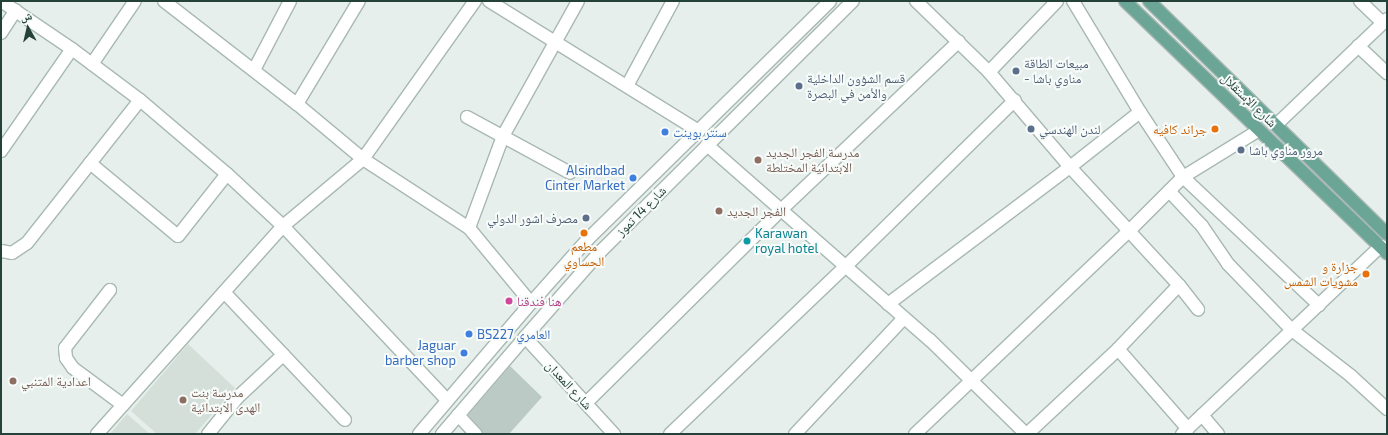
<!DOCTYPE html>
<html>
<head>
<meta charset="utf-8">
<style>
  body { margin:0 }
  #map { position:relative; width:1388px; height:435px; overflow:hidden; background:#e6efeb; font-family:"Exo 2","Noto Naskh Arabic",sans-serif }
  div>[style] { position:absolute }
  .built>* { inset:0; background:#d4dfda }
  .building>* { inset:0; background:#bbcac4 }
  .roads { filter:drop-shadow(1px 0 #a8b8b2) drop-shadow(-1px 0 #a8b8b2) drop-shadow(0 1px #a8b8b2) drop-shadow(0 -1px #a8b8b2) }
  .street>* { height:12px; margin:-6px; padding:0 6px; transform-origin:6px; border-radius:6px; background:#fff }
  .secondary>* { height:12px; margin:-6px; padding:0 6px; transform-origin:6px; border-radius:6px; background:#fff }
  .primary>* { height:12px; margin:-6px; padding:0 6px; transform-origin:6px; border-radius:6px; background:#6aa596 }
  .dots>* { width:11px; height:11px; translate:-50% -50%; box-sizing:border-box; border:2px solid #f7fbf9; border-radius:50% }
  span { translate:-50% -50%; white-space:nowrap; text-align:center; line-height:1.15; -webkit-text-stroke:4px #f7fbf9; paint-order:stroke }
  .service-label { font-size:13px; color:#4e5e75 }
  .left { translate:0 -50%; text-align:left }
  .right { translate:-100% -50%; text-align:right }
  .street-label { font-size:13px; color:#24423a }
  .food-label { font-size:13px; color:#c56008 }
  .shop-label { font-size:13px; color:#366cbe }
  .education-label { font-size:13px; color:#785e54 }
  .culture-label { font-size:13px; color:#0d838f }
  .hotel-label { font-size:13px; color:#b23c85 }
  .frame { position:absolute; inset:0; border:2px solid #24423a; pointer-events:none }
  .north { position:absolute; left:8px; top:8px; width:40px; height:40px; -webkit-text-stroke:3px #f7fbf9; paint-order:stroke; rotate:352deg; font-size:11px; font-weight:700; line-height:16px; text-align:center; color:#24423a }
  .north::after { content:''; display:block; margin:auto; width:14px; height:18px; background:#24423a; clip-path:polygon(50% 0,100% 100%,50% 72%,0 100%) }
</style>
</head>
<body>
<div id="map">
  <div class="built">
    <div style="clip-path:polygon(188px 344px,235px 388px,195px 434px,157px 434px,131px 411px)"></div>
    <div style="clip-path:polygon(127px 414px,150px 434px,110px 434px)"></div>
  </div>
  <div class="building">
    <div style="clip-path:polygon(510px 366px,542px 397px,509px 434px,483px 434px,481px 429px,468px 415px)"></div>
  </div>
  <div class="roads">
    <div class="street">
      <div style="left:1px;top:1px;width:86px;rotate:34.1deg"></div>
      <div style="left:72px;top:49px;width:85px;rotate:36.9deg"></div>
      <div style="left:140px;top:100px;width:114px;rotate:40.4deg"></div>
      <div style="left:227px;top:174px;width:76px;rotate:42.9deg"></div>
      <div style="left:283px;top:226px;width:239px;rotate:46.7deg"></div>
      <div style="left:164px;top:1px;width:168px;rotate:37.8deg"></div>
      <div style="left:297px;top:104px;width:86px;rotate:39.8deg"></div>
      <div style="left:363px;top:159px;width:126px;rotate:33.1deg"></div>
      <div style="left:469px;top:228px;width:97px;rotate:50.4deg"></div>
      <div style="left:916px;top:1px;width:102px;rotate:44.2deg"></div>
      <div style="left:989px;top:72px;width:125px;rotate:49.5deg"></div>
      <div style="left:1070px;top:167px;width:161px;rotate:47.3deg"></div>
      <div style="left:1179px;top:285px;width:31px;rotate:52deg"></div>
      <div style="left:1073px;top:1px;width:130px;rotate:58.9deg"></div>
      <div style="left:1140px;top:112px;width:78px;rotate:56.5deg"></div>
      <div style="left:1183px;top:177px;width:187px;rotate:43.3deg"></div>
      <div style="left:1360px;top:1px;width:32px;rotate:44deg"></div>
      <div style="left:1px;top:33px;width:27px;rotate:-57deg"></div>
      <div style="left:1358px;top:46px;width:40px;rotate:43deg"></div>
      <div style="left:92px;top:64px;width:76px;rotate:-55.7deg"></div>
      <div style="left:254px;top:70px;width:78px;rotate:-62.4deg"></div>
      <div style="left:989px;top:72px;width:98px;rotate:-46.2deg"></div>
      <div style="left:627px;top:86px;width:97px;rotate:-61.6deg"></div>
      <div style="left:297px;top:104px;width:120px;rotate:-59deg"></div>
      <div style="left:467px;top:117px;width:117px;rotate:28.5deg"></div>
      <div style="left:1276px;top:125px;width:153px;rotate:-43.7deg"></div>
      <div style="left:1px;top:151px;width:124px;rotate:-55.2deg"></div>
      <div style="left:90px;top:163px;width:114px;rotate:39.7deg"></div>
      <div style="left:178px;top:236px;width:79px;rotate:-51.7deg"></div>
      <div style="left:1169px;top:191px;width:48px;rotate:46.7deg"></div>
      <div style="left:1202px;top:226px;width:46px;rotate:55.6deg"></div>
      <div style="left:1228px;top:264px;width:92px;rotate:45.9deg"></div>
      <div style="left:1292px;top:330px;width:75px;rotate:37.9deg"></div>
      <div style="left:1351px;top:376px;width:49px;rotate:42.5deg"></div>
      <div style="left:469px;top:228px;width:98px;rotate:-69.7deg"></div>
      <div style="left:503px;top:136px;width:154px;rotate:-60.9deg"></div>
      <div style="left:1px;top:251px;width:11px;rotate:10deg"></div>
      <div style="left:12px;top:253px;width:18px;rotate:-34deg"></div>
      <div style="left:27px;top:243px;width:182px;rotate:-51.7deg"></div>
      <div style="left:110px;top:290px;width:73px;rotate:127.8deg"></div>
      <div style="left:65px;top:348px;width:10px;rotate:84deg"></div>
      <div style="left:66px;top:358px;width:12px;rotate:55deg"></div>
      <div style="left:73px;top:368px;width:62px;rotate:36.5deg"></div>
      <div style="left:224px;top:292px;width:176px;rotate:46.6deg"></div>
      <div style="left:888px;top:304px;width:228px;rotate:-37deg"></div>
      <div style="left:1070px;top:167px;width:89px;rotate:-38.2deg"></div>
      <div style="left:1118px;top:349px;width:106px;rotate:48.8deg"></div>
      <div style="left:586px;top:403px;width:274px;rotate:-44.7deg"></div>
      <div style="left:781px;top:210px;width:245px;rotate:-43.5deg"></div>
      <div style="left:458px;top:415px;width:26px;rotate:47deg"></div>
      <div style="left:1202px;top:415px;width:25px;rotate:50deg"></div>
      <div style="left:97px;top:434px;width:279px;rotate:-48.2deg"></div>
      <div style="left:283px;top:226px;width:104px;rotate:-39.9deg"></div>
      <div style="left:363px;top:159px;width:194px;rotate:-54.7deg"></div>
      <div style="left:208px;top:434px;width:48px;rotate:-51deg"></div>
      <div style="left:238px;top:397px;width:62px;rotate:-43deg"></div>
      <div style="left:670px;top:434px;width:242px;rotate:-43.7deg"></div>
      <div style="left:845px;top:267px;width:238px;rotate:-44.5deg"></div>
      <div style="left:795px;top:434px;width:159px;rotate:-46.8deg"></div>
      <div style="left:915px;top:434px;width:295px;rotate:-43.5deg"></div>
      <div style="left:1129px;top:231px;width:76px;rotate:-45deg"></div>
      <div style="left:1183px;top:177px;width:89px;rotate:-31.7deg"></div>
      <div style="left:1027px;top:434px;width:125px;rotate:-43deg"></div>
      <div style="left:1118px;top:349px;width:88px;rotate:-46.4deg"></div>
      <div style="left:1182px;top:434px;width:274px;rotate:-43.4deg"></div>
    </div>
    <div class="secondary">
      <div style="left:489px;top:1px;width:247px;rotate:31.8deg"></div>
      <div style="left:707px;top:145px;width:296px;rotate:41.2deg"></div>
      <div style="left:930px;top:340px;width:134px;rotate:44.4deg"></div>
      <div style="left:525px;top:337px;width:132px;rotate:47.5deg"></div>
      <div style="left:419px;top:434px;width:172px;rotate:-49.5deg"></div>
      <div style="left:531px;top:303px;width:86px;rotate:-48.3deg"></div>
      <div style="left:588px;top:239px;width:339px;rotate:-44.5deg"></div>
      <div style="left:442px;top:434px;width:128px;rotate:-49.4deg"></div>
      <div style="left:525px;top:337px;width:113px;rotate:-48.6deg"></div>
      <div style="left:600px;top:252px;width:356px;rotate:-44.8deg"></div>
    </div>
    <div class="primary">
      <div style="left:1125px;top:1px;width:364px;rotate:43.9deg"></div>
      <div style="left:1149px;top:1px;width:333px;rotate:44.4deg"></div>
    </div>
  </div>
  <div class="dots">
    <div style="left:1016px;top:71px;background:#5c6f8a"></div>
    <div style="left:799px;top:86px;background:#5c6f8a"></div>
    <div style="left:1031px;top:129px;background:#5c6f8a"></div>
    <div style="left:1215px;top:129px;background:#e8710a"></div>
    <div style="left:665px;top:132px;background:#3f7fe0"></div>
    <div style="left:1241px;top:150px;background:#5c6f8a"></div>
    <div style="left:758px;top:160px;background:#8d6e63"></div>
    <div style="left:633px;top:178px;background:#3f7fe0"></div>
    <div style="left:719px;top:211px;background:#8d6e63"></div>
    <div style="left:586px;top:218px;background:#5c6f8a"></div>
    <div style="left:584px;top:233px;background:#e8710a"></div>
    <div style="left:747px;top:241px;background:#0f9aa8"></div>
    <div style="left:1366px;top:274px;background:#e8710a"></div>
    <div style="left:509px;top:301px;background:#d1479c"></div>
    <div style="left:469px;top:334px;background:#3f7fe0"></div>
    <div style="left:464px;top:353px;background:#3f7fe0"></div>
    <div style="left:13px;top:381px;background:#8d6e63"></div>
    <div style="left:183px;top:400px;background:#8d6e63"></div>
  </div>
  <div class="service-label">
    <span class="left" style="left:1024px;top:71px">مبيعات الطاقة<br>- مناوي باشا</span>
    <span class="left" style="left:807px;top:86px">قسم الشؤون الداخلية<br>والأمن في البصرة</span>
    <span class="left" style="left:1039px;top:129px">لندن الهندسي</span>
    <span class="left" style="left:1249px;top:150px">مرور مناوي باشا</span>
    <span class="right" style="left:578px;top:218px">مصرف اشور الدولي</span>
  </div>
  <div class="street-label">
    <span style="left:1249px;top:100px;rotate:44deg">شارع الإستقلال</span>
    <span style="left:641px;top:211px;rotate:-45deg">شارع 14 تموز</span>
    <span style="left:569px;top:385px;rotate:47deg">شارع المعدان</span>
  </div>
  <div class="food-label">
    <span class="right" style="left:1207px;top:129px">جراند كافيه</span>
    <span style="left:584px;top:254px">مطعم<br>الحساوي</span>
    <span class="right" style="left:1358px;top:274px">جزارة و<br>مشويات الشمس</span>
  </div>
  <div class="shop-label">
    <span class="left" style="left:673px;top:132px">سنتر بوينت</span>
    <span class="right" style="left:625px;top:178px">Alsindbad<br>Cinter Market</span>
    <span class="left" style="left:477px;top:334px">BS227 العامري</span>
    <span class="right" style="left:456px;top:353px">Jaguar<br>barber shop</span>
  </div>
  <div class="education-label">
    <span class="left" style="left:766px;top:160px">مدرسة الفجر الجديد<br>الابتدائية المختلطة</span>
    <span class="left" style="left:727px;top:211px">الفجر الجديد</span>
    <span class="left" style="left:21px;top:381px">اعدادية المتنبي</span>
    <span class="left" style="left:191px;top:400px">مدرسة بنت<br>الهدى اﻻبتدائية</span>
  </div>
  <div class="culture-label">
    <span class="left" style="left:755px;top:241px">Karawan<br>royal hotel</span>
  </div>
  <div class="hotel-label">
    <span class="left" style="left:517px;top:301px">هنا فندقنا</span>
  </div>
  <div class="frame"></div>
  <div class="north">ش</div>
</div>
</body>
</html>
